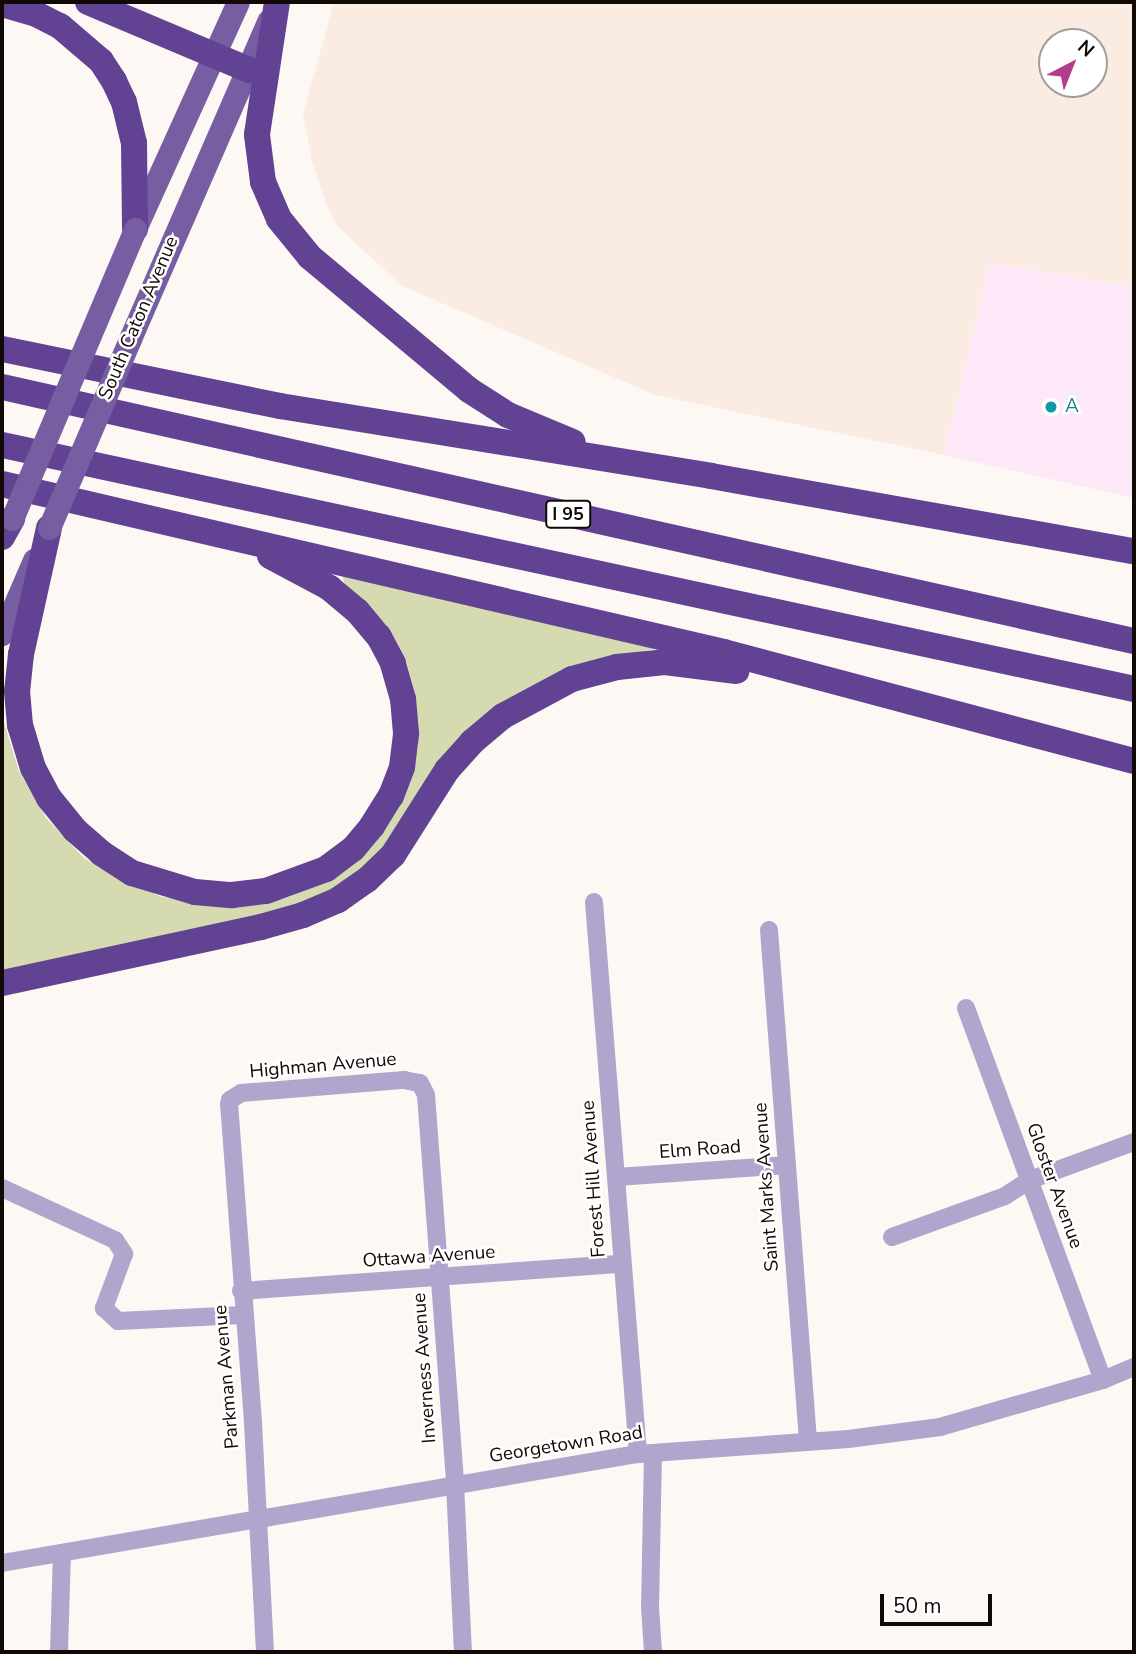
<!DOCTYPE html>
<html>
<head>
<meta charset="utf-8">
<style>
  body { margin:0 }
  #map { position:relative; width:1136px; height:1654px; overflow:hidden; background:#fdf8f4; font-family:"Nunito Sans",sans-serif }
  div>[style] { position:absolute }
  .commercial>* { inset:0; background:#fde8f7 }
  .built>* { inset:0; background:#faece3 }
  .green>* { inset:0; background:#d5dab1 }
  .minor>* { height:18px; margin:-9px; padding:0 9px; transform-origin:9px; border-radius:9px; background:#b1a5cd }
  .major>* { height:23px; margin:-11.5px; padding:0 11.5px; transform-origin:11.5px; border-radius:11.5px; background:#775ea3 }
  .highway>* { height:26px; margin:-13px; padding:0 13px; transform-origin:13px; border-radius:13px; background:#624393 }
  .major-bridge>* { height:23px; margin:-11.5px; padding:0 11.5px; transform-origin:11.5px; border-radius:11.5px; background:#775ea3 }
  .dots>* { width:19px; height:19px; translate:-50% -50%; box-sizing:border-box; border:4px solid #fff; border-radius:50% }
  span { translate:-50% -50%; white-space:nowrap; text-align:center; line-height:1.15; -webkit-text-stroke:5px #fff; paint-order:stroke }
  .shield-label span { padding:2px 5px; background:#fff; border:2px solid; border-radius:5px; -webkit-text-stroke-width:0 }
  .shield-label { font-size:18px; color:#110905; font-weight:700 }
  .street-label { font-size:19px; color:#110905 }
  .culture-label { font-size:19px; color:#0d838f }
  .left { translate:0 -50%; text-align:left }
  .frame { position:absolute; inset:0; border:4px solid #110905; pointer-events:none }
  .north { position:absolute; left:1038px; top:28px; width:70px; height:70px; box-sizing:border-box; background:#fff; border:2px solid #a09d9b; border-radius:50%; rotate:42deg; font-size:19px; font-weight:700; line-height:28px; text-align:center; color:#110905 }
  .north::after { content:''; display:block; margin:auto; width:24px; height:32px; background:#b43b8e; clip-path:polygon(50% 0,100% 100%,50% 72%,0 100%) }
  .scale { position:absolute; left:880px; top:1594px; width:112px; height:32px; box-sizing:border-box; border:4px solid #110905; border-top:0; padding-left:9px; font-size:21px; line-height:24px; white-space:nowrap; color:#110905; -webkit-text-stroke:5px #fff; paint-order:stroke }
</style>
</head>
<body>
<div id="map">
  <div class="commercial">
    <div style="clip-path:polygon(990px 262px,1134px 287px,1134px 498px,944px 455px)"></div>
  </div>
  <div class="built">
    <div style="clip-path:polygon(evenodd,334px 2px,1134px 2px,1134px 287px,990px 263px,944px 455px,655px 395px,402px 286px,337px 226px,327px 206px,312px 161px,303px 114px,334px 2px,1052px 42px,1094px 42px,1094px 84px,1052px 84px,1052px 42px)"></div>
  </div>
  <div class="green">
    <div style="clip-path:polygon(342px 573px,655px 649px,594px 660px,545px 680px,378px 858px,340px 888px,305px 905px,2px 972px,2px 716px,19px 771px,46px 818px,83px 857px,113px 876px,162px 897px,236px 906px,286px 898px,324px 883px,412px 773px,418px 747px,413px 686px,405px 657px,390px 629px,344px 583px)"></div>
  </div>
  <div class="minor">
    <div style="left:594px;top:902px;width:554px;rotate:85.44deg"></div>
    <div style="left:769px;top:930px;width:511px;rotate:85.63deg"></div>
    <div style="left:966px;top:1008px;width:396px;rotate:69.8deg"></div>
    <div style="left:617px;top:1177px;width:170px;rotate:-4deg"></div>
    <div style="left:2px;top:1188px;width:124px;rotate:24.7deg"></div>
    <div style="left:115px;top:1240px;width:17px;rotate:57deg"></div>
    <div style="left:124px;top:1254px;width:58px;rotate:110.3deg"></div>
    <div style="left:104px;top:1308px;width:19px;rotate:43deg"></div>
    <div style="left:118px;top:1321px;width:125px;rotate:-2.7deg"></div>
    <div style="left:892px;top:1237px;width:120px;rotate:-19.9deg"></div>
    <div style="left:1005px;top:1196px;width:30px;rotate:-33deg"></div>
    <div style="left:1030px;top:1180px;width:111px;rotate:-20.1deg"></div>
    <div style="left:241px;top:1291px;width:381px;rotate:-4.1deg"></div>
    <div style="left:653px;top:1453px;width:154px;rotate:91.1deg"></div>
    <div style="left:650px;top:1607px;width:45px;rotate:86.2deg"></div>
    <div style="left:2px;top:1563px;width:645px;rotate:-9.73deg"></div>
    <div style="left:638px;top:1454px;width:211px;rotate:-4.1deg"></div>
    <div style="left:848px;top:1439px;width:93px;rotate:-7.4deg"></div>
    <div style="left:940px;top:1427px;width:170px;rotate:-16.1deg"></div>
    <div style="left:1103px;top:1380px;width:34px;rotate:-23deg"></div>
    <div style="left:59px;top:1652px;width:99px;rotate:-88.3deg"></div>
    <div style="left:265px;top:1652px;width:230px;rotate:-93deg"></div>
    <div style="left:253px;top:1422px;width:318px;rotate:-94.3deg"></div>
    <div style="left:229px;top:1105px;width:5px;rotate:-79deg"></div>
    <div style="left:230px;top:1100px;width:13px;rotate:-32deg"></div>
    <div style="left:241px;top:1093px;width:164px;rotate:-4.6deg"></div>
    <div style="left:404px;top:1080px;width:16px;rotate:11deg"></div>
    <div style="left:420px;top:1083px;width:13px;rotate:63deg"></div>
    <div style="left:426px;top:1095px;width:390px;rotate:85.7deg"></div>
    <div style="left:455px;top:1484px;width:168px;rotate:87.3deg"></div>
  </div>
  <div class="major">
    <div style="left:135px;top:229px;width:249px;rotate:-65.6deg"></div>
    <div style="left:130px;top:339px;width:347px;rotate:-66.5deg"></div>
    <div style="left:2px;top:634px;width:81px;rotate:-66.6deg"></div>
  </div>
  <div class="highway">
    <div style="left:88px;top:2px;width:175px;rotate:22.9deg"></div>
    <div style="left:277px;top:2px;width:134px;rotate:98.6deg"></div>
    <div style="left:257px;top:135px;width:47px;rotate:82.7deg"></div>
    <div style="left:263px;top:182px;width:40px;rotate:66.6deg"></div>
    <div style="left:279px;top:219px;width:49px;rotate:50.8deg"></div>
    <div style="left:310px;top:257px;width:207px;rotate:39.9deg"></div>
    <div style="left:469px;top:390px;width:46px;rotate:32.7deg"></div>
    <div style="left:508px;top:415px;width:70px;rotate:22.6deg"></div>
    <div style="left:2px;top:4px;width:35px;rotate:16deg"></div>
    <div style="left:36px;top:14px;width:27px;rotate:27deg"></div>
    <div style="left:60px;top:26px;width:54px;rotate:40.5deg"></div>
    <div style="left:101px;top:61px;width:24px;rotate:57deg"></div>
    <div style="left:114px;top:81px;width:23px;rotate:65deg"></div>
    <div style="left:124px;top:102px;width:42px;rotate:76.3deg"></div>
    <div style="left:134px;top:143px;width:86px;rotate:89.3deg"></div>
    <div style="left:2px;top:349px;width:284px;rotate:11.6deg"></div>
    <div style="left:280px;top:406px;width:437px;rotate:9.2deg"></div>
    <div style="left:711px;top:476px;width:430px;rotate:10.1deg"></div>
    <div style="left:2px;top:387px;width:1160px;rotate:12.65deg"></div>
    <div style="left:2px;top:445px;width:1158px;rotate:12.16deg"></div>
    <div style="left:2px;top:484px;width:741px;rotate:13.1deg"></div>
    <div style="left:724px;top:652px;width:424px;rotate:14.9deg"></div>
    <div style="left:49px;top:528px;width:129px;rotate:102.5deg"></div>
    <div style="left:21px;top:654px;width:37px;rotate:96deg"></div>
    <div style="left:17px;top:691px;width:34px;rotate:85deg"></div>
    <div style="left:20px;top:725px;width:45px;rotate:73.2deg"></div>
    <div style="left:33px;top:768px;width:34px;rotate:62deg"></div>
    <div style="left:49px;top:798px;width:41px;rotate:50.9deg"></div>
    <div style="left:75px;top:830px;width:35px;rotate:41deg"></div>
    <div style="left:101px;top:853px;width:37px;rotate:33deg"></div>
    <div style="left:132px;top:873px;width:66px;rotate:16.8deg"></div>
    <div style="left:195px;top:892px;width:37px;rotate:5deg"></div>
    <div style="left:232px;top:895px;width:34px;rotate:-7deg"></div>
    <div style="left:266px;top:891px;width:64px;rotate:-20.1deg"></div>
    <div style="left:326px;top:869px;width:34px;rotate:-37deg"></div>
    <div style="left:353px;top:849px;width:30px;rotate:-50deg"></div>
    <div style="left:372px;top:826px;width:36px;rotate:-58deg"></div>
    <div style="left:391px;top:796px;width:31px;rotate:-69deg"></div>
    <div style="left:402px;top:767px;width:34px;rotate:-83deg"></div>
    <div style="left:406px;top:733px;width:34px;rotate:-95deg"></div>
    <div style="left:403px;top:699px;width:37px;rotate:-106deg"></div>
    <div style="left:393px;top:663px;width:30px;rotate:-118deg"></div>
    <div style="left:379px;top:637px;width:34px;rotate:-130deg"></div>
    <div style="left:357px;top:611px;width:35px;rotate:-140deg"></div>
    <div style="left:330px;top:588px;width:68px;rotate:-151.9deg"></div>
    <div style="left:2px;top:537px;width:21px;rotate:-61deg"></div>
    <div style="left:2px;top:983px;width:265px;rotate:-12.2deg"></div>
    <div style="left:261px;top:927px;width:44px;rotate:-15.9deg"></div>
    <div style="left:303px;top:915px;width:38px;rotate:-23deg"></div>
    <div style="left:338px;top:900px;width:35px;rotate:-35deg"></div>
    <div style="left:367px;top:880px;width:36px;rotate:-44deg"></div>
    <div style="left:393px;top:855px;width:101px;rotate:-57.6deg"></div>
    <div style="left:447px;top:770px;width:38px;rotate:-48deg"></div>
    <div style="left:472px;top:742px;width:40px;rotate:-40deg"></div>
    <div style="left:503px;top:716px;width:78px;rotate:-28.2deg"></div>
    <div style="left:572px;top:679px;width:47px;rotate:-14.9deg"></div>
    <div style="left:617px;top:667px;width:48px;rotate:-5.9deg"></div>
    <div style="left:665px;top:662px;width:72px;rotate:7.2deg"></div>
  </div>
  <div class="major-bridge">
    <div style="left:12px;top:519px;width:315px;rotate:-67deg"></div>
    <div style="left:49px;top:528px;width:206px;rotate:-66.8deg"></div>
  </div>
  <div class="dots">
    <div style="left:1051px;top:407px;background:#0f9aa8"></div>
  </div>
  <div class="shield-label">
    <span style="left:568px;top:514px">I 95</span>
  </div>
  <div class="street-label">
    <span style="left:139px;top:318px;rotate:-67deg">South Caton Avenue</span>
    <span style="left:323px;top:1066px;rotate:-5deg">Highman Avenue</span>
    <span style="left:700px;top:1150px;rotate:-4deg">Elm Road</span>
    <span style="left:594px;top:1179px;rotate:-94deg">Forest Hill Avenue</span>
    <span style="left:1054px;top:1186px;rotate:70deg">Gloster Avenue</span>
    <span style="left:767px;top:1187px;rotate:-94deg">Saint Marks Avenue</span>
    <span style="left:429px;top:1257px;rotate:-4deg">Ottawa Avenue</span>
    <span style="left:425px;top:1368px;rotate:-94deg">Inverness Avenue</span>
    <span style="left:227px;top:1377px;rotate:-95deg">Parkman Avenue</span>
    <span style="left:566px;top:1445px;rotate:-9deg">Georgetown Road</span>
  </div>
  <div class="culture-label">
    <span class="left" style="left:1065px;top:407px">A</span>
  </div>
  <div class="frame"></div>
  <div class="north">N</div>
  <div class="scale">50 m</div>
</div>
</body>
</html>
